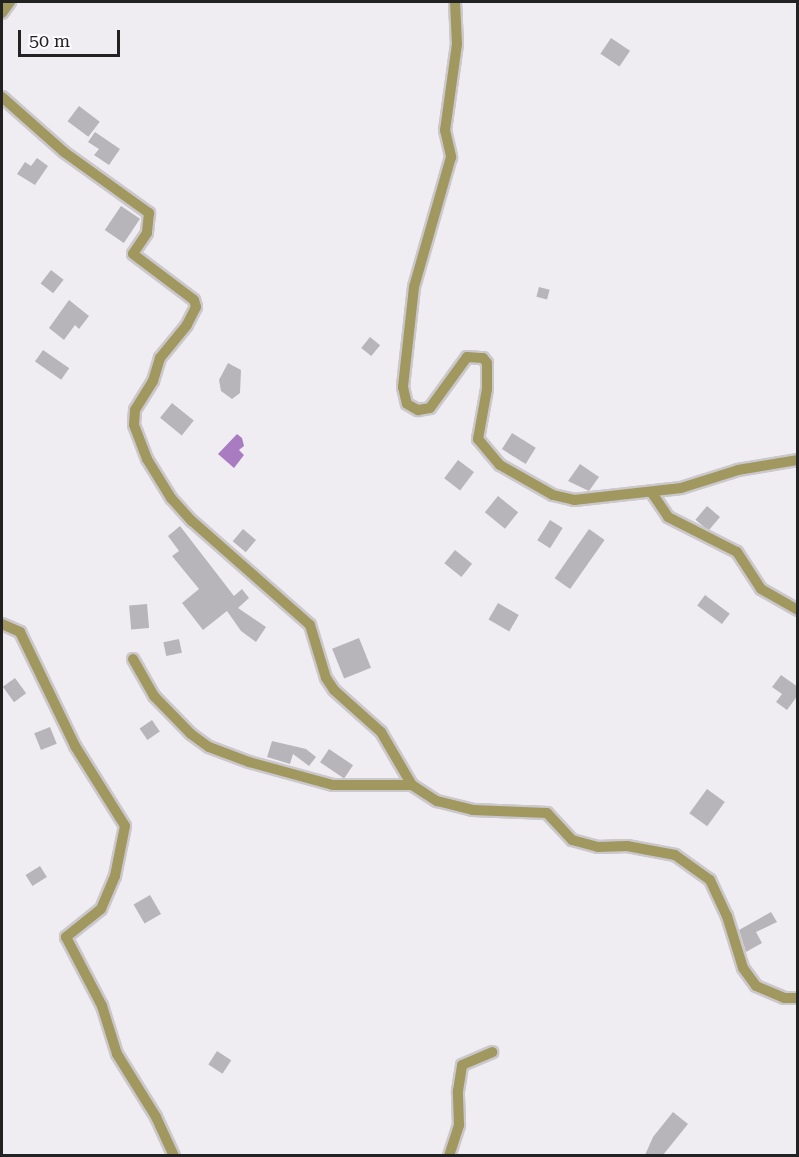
<!DOCTYPE html>
<html>
<head>
<meta charset="utf-8">
<style>
  body { margin:0 }
  #map { position:relative; width:799px; height:1157px; overflow:hidden; background:#f0edf2; font-family:"Roboto Serif",serif }
  div>[style] { position:absolute }
  .water>* { inset:0; background:#a97cc2 }
  .building>* { inset:0; background:#b8b5ba; transform-origin:0 0 }
  .roads { filter:drop-shadow(2px 0 #cbc8cd) drop-shadow(-2px 0 #cbc8cd) drop-shadow(0 2px #cbc8cd) drop-shadow(0 -2px #cbc8cd) }
  .street>* { height:10px; margin:-5px; padding:0 5px; transform-origin:5px; border-radius:5px; background:#a1985f }
  span { translate:-50% -50%; white-space:nowrap; text-align:center; line-height:1.15; -webkit-text-stroke:4.5px #fdfaff; paint-order:stroke }
  .frame { position:absolute; inset:0; border:3px solid #232223; pointer-events:none }
  .scale { position:absolute; left:18px; top:30px; width:102px; height:27px; box-sizing:border-box; border:3px solid #232223; border-top:0; padding-left:8px; font-size:18px; line-height:21px; white-space:nowrap; color:#232223; -webkit-text-stroke:4px #fdfaff; paint-order:stroke }
</style>
</head>
<body>
<div id="map">
  <div class="water">
    <div style="clip-path:polygon(237px 434px,242px 438px,244px 446px,239px 450px,244px 455px,234px 468px,218px 454px)"></div>
  </div>
  <div class="building">
    <div style="left:611px;top:38px;width:23px;height:19px;rotate:34deg"></div>
    <div style="left:79px;top:106px;width:26px;height:19px;rotate:37deg"></div>
    <div style="clip-path:polygon(95px 132px,120px 149px,109px 165px,94px 155px,99px 149px,88px 142px)"></div>
    <div style="clip-path:polygon(37px 158px,48px 166px,35px 185px,17px 174px,25px 162px,31px 166px)"></div>
    <div style="left:121px;top:206px;width:23px;height:29px;rotate:34deg"></div>
    <div style="left:51px;top:270px;width:16px;height:17px;rotate:38deg"></div>
    <div style="left:539px;top:287px;width:11px;height:10px;rotate:15deg"></div>
    <div style="clip-path:polygon(69px 300px,89px 316px,79px 329px,75px 325px,64px 340px,49px 328px)"></div>
    <div style="left:370px;top:337px;width:13px;height:14px;rotate:39deg"></div>
    <div style="left:43px;top:350px;width:32px;height:14px;rotate:35deg"></div>
    <div style="clip-path:polygon(228px 363px,241px 370px,240px 393px,232px 399px,221px 391px,219px 380px)"></div>
    <div style="left:172px;top:403px;width:28px;height:19px;rotate:39deg"></div>
    <div style="left:512px;top:433px;width:28px;height:19px;rotate:32deg"></div>
    <div style="left:458px;top:460px;width:20px;height:23px;rotate:37deg"></div>
    <div style="clip-path:polygon(580px 464px,599px 477px,589px 491px,568px 481px)"></div>
    <div style="left:498px;top:496px;width:26px;height:21px;rotate:39deg"></div>
    <div style="left:707px;top:506px;width:17px;height:18px;rotate:40deg"></div>
    <div style="left:550px;top:520px;width:15px;height:24px;rotate:32deg"></div>
    <div style="clip-path:polygon(180px 526px,234px 596px,242px 589px,249px 598px,238px 608px,266px 627px,256px 642px,241px 631px,227px 611px,203px 630px,182px 603px,199px 589px,172px 556px,179px 551px,168px 536px)"></div>
    <div style="left:243px;top:529px;width:17px;height:16px;rotate:40deg"></div>
    <div style="left:589px;top:529px;width:19px;height:60px;rotate:35deg"></div>
    <div style="left:455px;top:550px;width:22px;height:17px;rotate:39deg"></div>
    <div style="left:705px;top:595px;width:31px;height:13px;rotate:37deg"></div>
    <div style="left:498px;top:603px;width:24px;height:19px;rotate:30deg"></div>
    <div style="left:147px;top:604px;width:24px;height:18px;rotate:85deg"></div>
    <div style="left:359px;top:638px;width:32px;height:29px;rotate:68deg"></div>
    <div style="left:179px;top:639px;width:14px;height:16px;rotate:78deg"></div>
    <div style="clip-path:polygon(781px 675px,798px 687px,798px 695px,787px 710px,776px 702px,782px 694px,772px 687px)"></div>
    <div style="left:15px;top:678px;width:19px;height:15px;rotate:54deg"></div>
    <div style="left:152px;top:720px;width:14px;height:15px;rotate:56deg"></div>
    <div style="left:50px;top:727px;width:18px;height:17px;rotate:68deg"></div>
    <div style="clip-path:polygon(272px 741px,306px 749px,316px 757px,309px 766px,293px 754px,290px 764px,267px 757px)"></div>
    <div style="left:329px;top:749px;width:29px;height:16px;rotate:34deg"></div>
    <div style="left:707px;top:789px;width:22px;height:30px;rotate:36deg"></div>
    <div style="left:40px;top:866px;width:13px;height:17px;rotate:58deg"></div>
    <div style="left:150px;top:895px;width:22px;height:19px;rotate:60deg"></div>
    <div style="clip-path:polygon(771px 912px,777px 922px,756px 932px,762px 943px,746px 952px,739px 930px)"></div>
    <div style="left:217px;top:1051px;width:17px;height:16px;rotate:33deg"></div>
    <div style="clip-path:polygon(673px 1112px,688px 1124px,663px 1155px,645px 1155px,653px 1137px)"></div>
  </div>
  <div class="roads">
    <div class="street">
      <div style="left:455px;top:2px;width:42px;rotate:87.3deg"></div>
      <div style="left:457px;top:44px;width:87px;rotate:97.9deg"></div>
      <div style="left:445px;top:130px;width:28px;rotate:77deg"></div>
      <div style="left:451px;top:157px;width:135px;rotate:105.9deg"></div>
      <div style="left:414px;top:287px;width:101px;rotate:96.3deg"></div>
      <div style="left:403px;top:387px;width:17px;rotate:77deg"></div>
      <div style="left:407px;top:404px;width:13px;rotate:29deg"></div>
      <div style="left:418px;top:410px;width:12px;rotate:-9deg"></div>
      <div style="left:430px;top:408px;width:63px;rotate:-54deg"></div>
      <div style="left:467px;top:357px;width:16px;rotate:4deg"></div>
      <div style="left:483px;top:358px;width:6px;rotate:51deg"></div>
      <div style="left:487px;top:363px;width:26px;rotate:90deg"></div>
      <div style="left:487px;top:389px;width:51px;rotate:100.2deg"></div>
      <div style="left:478px;top:439px;width:34px;rotate:50deg"></div>
      <div style="left:500px;top:465px;width:61px;rotate:29.5deg"></div>
      <div style="left:553px;top:495px;width:22px;rotate:13deg"></div>
      <div style="left:574px;top:500px;width:108px;rotate:-6.4deg"></div>
      <div style="left:681px;top:488px;width:60px;rotate:-17.5deg"></div>
      <div style="left:738px;top:470px;width:61px;rotate:-9.5deg"></div>
      <div style="left:2px;top:13px;width:14px;rotate:-54deg"></div>
      <div style="left:2px;top:97px;width:83px;rotate:41.6deg"></div>
      <div style="left:64px;top:152px;width:105px;rotate:35.7deg"></div>
      <div style="left:149px;top:213px;width:20px;rotate:96deg"></div>
      <div style="left:147px;top:233px;width:25px;rotate:124deg"></div>
      <div style="left:133px;top:254px;width:76px;rotate:37deg"></div>
      <div style="left:194px;top:300px;width:7px;rotate:74deg"></div>
      <div style="left:196px;top:307px;width:20px;rotate:117deg"></div>
      <div style="left:187px;top:325px;width:43px;rotate:129.3deg"></div>
      <div style="left:160px;top:358px;width:24px;rotate:107deg"></div>
      <div style="left:153px;top:381px;width:34px;rotate:122deg"></div>
      <div style="left:135px;top:410px;width:15px;rotate:94deg"></div>
      <div style="left:134px;top:425px;width:36px;rotate:69deg"></div>
      <div style="left:147px;top:459px;width:46px;rotate:58.4deg"></div>
      <div style="left:171px;top:498px;width:31px;rotate:48deg"></div>
      <div style="left:192px;top:521px;width:157px;rotate:41.4deg"></div>
      <div style="left:310px;top:625px;width:55px;rotate:73.2deg"></div>
      <div style="left:326px;top:678px;width:14px;rotate:56deg"></div>
      <div style="left:334px;top:690px;width:63px;rotate:41.8deg"></div>
      <div style="left:381px;top:732px;width:61px;rotate:59.7deg"></div>
      <div style="left:412px;top:785px;width:30px;rotate:33deg"></div>
      <div style="left:437px;top:801px;width:37px;rotate:14deg"></div>
      <div style="left:473px;top:810px;width:74px;rotate:2.3deg"></div>
      <div style="left:547px;top:813px;width:37px;rotate:47deg"></div>
      <div style="left:572px;top:840px;width:27px;rotate:15deg"></div>
      <div style="left:598px;top:847px;width:29px;rotate:-2deg"></div>
      <div style="left:627px;top:846px;width:49px;rotate:10.6deg"></div>
      <div style="left:675px;top:855px;width:43px;rotate:35.5deg"></div>
      <div style="left:710px;top:880px;width:40px;rotate:65deg"></div>
      <div style="left:727px;top:916px;width:54px;rotate:72.9deg"></div>
      <div style="left:743px;top:968px;width:22px;rotate:54deg"></div>
      <div style="left:756px;top:986px;width:30px;rotate:23deg"></div>
      <div style="left:784px;top:998px;width:14px"></div>
      <div style="left:652px;top:493px;width:29px;rotate:56deg"></div>
      <div style="left:668px;top:517px;width:77px;rotate:26.9deg"></div>
      <div style="left:737px;top:552px;width:44px;rotate:57deg"></div>
      <div style="left:761px;top:589px;width:43px;rotate:29.6deg"></div>
      <div style="left:2px;top:624px;width:20px;rotate:24deg"></div>
      <div style="left:20px;top:632px;width:127px;rotate:64.2deg"></div>
      <div style="left:75px;top:746px;width:94px;rotate:58deg"></div>
      <div style="left:125px;top:826px;width:51px;rotate:101.3deg"></div>
      <div style="left:115px;top:876px;width:36px;rotate:113deg"></div>
      <div style="left:101px;top:909px;width:45px;rotate:141.3deg"></div>
      <div style="left:66px;top:937px;width:78px;rotate:62.4deg"></div>
      <div style="left:102px;top:1006px;width:50px;rotate:72.6deg"></div>
      <div style="left:117px;top:1054px;width:74px;rotate:58.2deg"></div>
      <div style="left:156px;top:1117px;width:43px;rotate:65.2deg"></div>
      <div style="left:133px;top:659px;width:43px;rotate:60.4deg"></div>
      <div style="left:154px;top:696px;width:53px;rotate:45.8deg"></div>
      <div style="left:191px;top:734px;width:22px;rotate:36deg"></div>
      <div style="left:209px;top:747px;width:43px;rotate:20.6deg"></div>
      <div style="left:249px;top:762px;width:87px;rotate:15.3deg"></div>
      <div style="left:333px;top:785px;width:79px"></div>
      <div style="left:449px;top:1156px;width:33px;rotate:-72deg"></div>
      <div style="left:459px;top:1125px;width:34px;rotate:-92deg"></div>
      <div style="left:458px;top:1091px;width:26px;rotate:-81deg"></div>
      <div style="left:462px;top:1065px;width:33px;rotate:-23deg"></div>
    </div>
  </div>
  <div class="frame"></div>
  <div class="scale">50 m</div>
</div>
</body>
</html>
